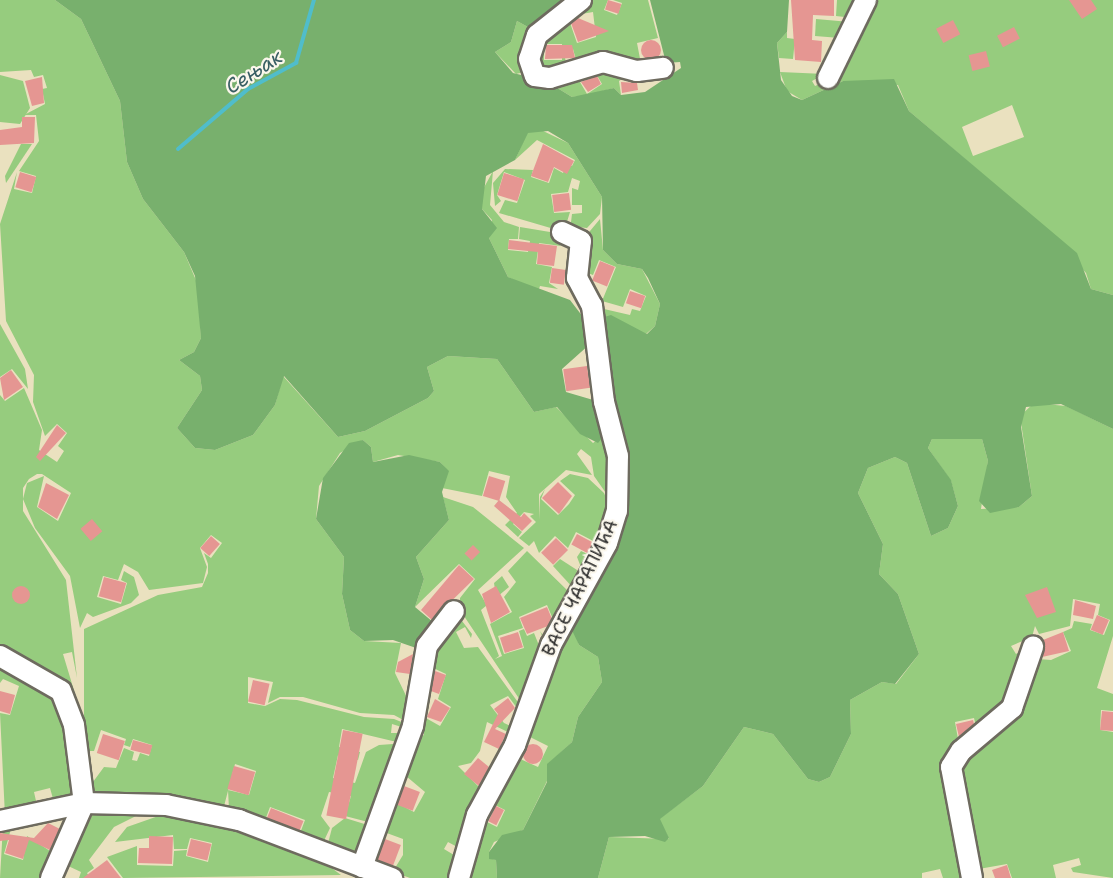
<!DOCTYPE html>
<html>
<head>
<meta charset="utf-8">
<style>
  body { margin:0 }
  #map { position:relative; width:1113px; height:878px; overflow:hidden; background:#eae1bf; font-family:"Shantell Sans",sans-serif }
  div>[style] { position:absolute }
  .green>* { inset:0; background:#96cc7e }
  .forest>* { inset:0; background:#78b06d }
  .stream>* { height:4px; margin:-2px; padding:0 2px; transform-origin:2px; border-radius:2px; background:#50bdcb }
  .building>* { inset:0; background:#e59692; transform-origin:0 0 }
  .round { border-radius:50% }
  .roads { filter:drop-shadow(2px 0 #6e6b5f) drop-shadow(-2px 0 #6e6b5f) drop-shadow(0 2px #6e6b5f) drop-shadow(0 -2px #6e6b5f) }
  .minor>* { height:20px; margin:-10px; padding:0 10px; transform-origin:10px; border-radius:10px; background:#fff }
  span { translate:-50% -50%; white-space:nowrap; text-align:center; line-height:1.15; -webkit-text-stroke:4.5px #fbf7ec; paint-order:stroke }
  .street-label { font-size:18px; color:#2b2b2b }
  .water-label { font-size:20px; color:#385e63; font-style:italic }
</style>
</head>
<body>
<div id="map">
  <div class="green">
    <div style="clip-path:polygon(0 0,55px 0,81px 19px,120px 101px,127px 162px,143px 199px,184px 252px,198px 285px,201px 338px,194px 352px,179px 360px,200px 376px,202px 390px,177px 428px,195px 448px,215px 450px,253px 435px,275px 405px,283px 376px,338px 437px,365px 431px,428px 398px,434px 391px,427px 367px,448px 356px,497px 359px,534px 412px,556px 407px,593px 443px,608px 431px,616px 465px,615px 506px,594px 476px,591px 457px,581px 449px,577px 454px,592px 475px,566px 470px,539px 494px,539px 520px,540px 497px,545px 489px,541px 499px,558px 515px,569px 504px,575px 495px,560px 481px,570px 474px,588px 478px,604px 493px,612px 511px,608px 529px,584px 575px,577px 557px,581px 551px,592px 556px,599px 544px,576px 532px,568px 548px,555px 536px,539px 553px,534px 541px,529px 546px,519px 538px,536px 522px,530px 516px,534px 514px,524px 512px,513px 524px,522px 532px,518px 537px,505px 525px,517px 513px,506px 497px,510px 476px,489px 471px,482px 496px,442px 488px,448px 471px,440px 462px,398px 455px,373px 462px,371px 447px,363px 440px,340px 453px,319px 486px,316px 519px,344px 557px,342px 594px,350px 630px,364px 641px,401px 643px,395px 673px,412px 708px,407px 722px,394px 715px,360px 713px,303px 697px,280px 697px,268px 703px,273px 682px,248px 677px,248px 703px,265px 706px,280px 699px,297px 700px,364px 717px,394px 719px,404px 723px,408px 729px,392px 724px,391px 733px,407px 733px,401px 743px,342px 729px,339px 747px,360px 752px,358px 760px,338px 755px,333px 778px,355px 783px,366px 752px,379px 745px,393px 744px,399px 755px,372px 823px,345px 816px,351px 796px,329px 792px,321px 816px,330px 828px,322px 845px,299px 836px,305px 820px,270px 807px,264px 823px,229px 809px,228px 790px,249px 795px,256px 771px,235px 764px,223px 810px,98px 794px,90px 786px,104px 767px,116px 768px,124px 748px,134px 752px,132px 760px,137px 761px,140px 753px,149px 756px,152px 745px,133px 739px,130px 747px,124px 745px,126px 739px,101px 730px,94px 751px,84px 751px,84px 629px,158px 595px,202px 587px,208px 573px,208px 564px,204px 553px,211px 558px,222px 543px,211px 535px,200px 548px,207px 567px,203px 583px,149px 590px,138px 572px,124px 564px,118px 580px,103px 576px,97px 597px,121px 604px,127px 583px,121px 580px,124px 571px,134px 577px,139px 595px,131px 603px,93px 617px,87px 613px,80px 628px,70px 576px,35px 528px,23px 499px,27px 483px,44px 476px,37px 507px,58px 521px,71px 493px,42px 474px,37px 474px,29px 479px,23px 488px,23px 511px,66px 580px,77px 678px,72px 652px,63px 654px,79px 707px,58px 679px,0 648px,0 395px,5px 401px,24px 388px,42px 430px,39px 450px,57px 462px,64px 451px,58px 446px,67px 433px,57px 424px,45px 436px,33px 402px,34px 375px,6px 321px,0 224px,17px 172px,14px 189px,32px 193px,36px 176px,19px 171px,39px 141px,36px 115px,24px 115px,45px 104px,42px 89px,47px 88px,43px 75px,34px 77px,31px 70px,0 72px)"></div>
    <div style="clip-path:polygon(evenodd,586px 0,608px 0,604px 10px,617px 15px,622px 3px,613px 0,648px 0,658px 38px,637px 43px,642px 69px,577px 63px,573px 49px,564px 51px,567px 70px,545px 76px,533px 53px,567px 14px,577px 43px,596px 37px,593px 12px,570px 16px,586px 0,544px 44px,562px 44px,562px 60px,544px 60px,544px 44px)"></div>
    <div style="clip-path:polygon(837px 0,862px 0,853px 18px,836px 16px)"></div>
    <div style="clip-path:polygon(evenodd,873px 0,1113px 0,1113px 295px,1091px 289px,1086px 273px,1050px 232px,909px 111px,898px 85px,843px 81px,802px 100px,787px 91px,780px 72px,825px 74px,812px 81px,815px 86px,838px 76px,873px 0,1012px 105px,1024px 137px,973px 156px,962px 127px,1012px 105px)"></div>
    <div style="clip-path:polygon(816px 19px,850px 22px,840px 38px,815px 36px)"></div>
    <div style="clip-path:polygon(517px 21px,537px 32px,524px 72px,516px 74px,495px 52px,511px 42px)"></div>
    <div style="clip-path:polygon(787px 32px,787px 38px,795px 39px,793px 59px,779px 58px,777px 43px)"></div>
    <div style="clip-path:polygon(602px 64px,626px 76px,619px 81px,621px 95px,614px 88px,584px 96px,572px 97px,546px 81px,584px 76px,580px 82px,587px 94px,602px 84px,595px 72px)"></div>
    <div style="clip-path:polygon(0 75px,23px 81px,30px 108px,20px 124px,0 122px)"></div>
    <div style="clip-path:polygon(539px 129px,568px 143px,602px 197px,600px 214px,587px 228px,567px 226px,571px 222px,572px 214px,582px 213px,582px 205px,572px 205px,572px 188px,578px 190px,580px 181px,572px 178px,568px 192px,551px 194px,554px 213px,570px 212px,566px 225px,554px 229px,499px 213px,505px 200px,517px 203px,525px 180px,504px 172px,497px 195px,501px 201px,495px 206px,493px 183px,505px 169px,533px 170px,531px 177px,549px 183px,554px 168px,563px 173px,567px 164px,572px 166px,575px 160px,537px 140px,515px 160px,527px 133px)"></div>
    <div style="clip-path:polygon(21px 144px,32px 144px,6px 183px,5px 176px)"></div>
    <div style="clip-path:polygon(493px 171px,490px 205px,504px 222px,519px 227px,518px 239px,509px 239px,508px 250px,528px 252px,530px 241px,519px 239px,520px 227px,562px 234px,576px 249px,554px 239px,561px 246px,539px 243px,536px 264px,552px 267px,549px 283px,558px 289px,540px 286px,538px 292px,508px 277px,489px 238px,492px 220px,482px 209px,481px 193px)"></div>
    <div style="clip-path:polygon(600px 219px,603px 250px,617px 264px,642px 269px,660px 304px,655px 326px,646px 334px,601px 318px,604px 309px,630px 315px,632px 309px,640px 311px,646px 296px,630px 289px,623px 307px,602px 301px,616px 267px,599px 260px,593px 275px,585px 272px,585px 237px)"></div>
    <div style="clip-path:polygon(0 324px,25px 369px,28px 389px,12px 369px,0 377px)"></div>
    <div style="clip-path:polygon(1034px 403px,1066px 406px,1113px 429px,1113px 636px,1097px 688px,1113px 694px,1113px 711px,1101px 710px,1100px 730px,1113px 732px,1113px 878px,1073px 872px,1071px 868px,1081px 865px,1079px 858px,1053px 865px,1056px 878px,1012px 878px,1007px 864px,973px 870px,954px 792px,959px 758px,1014px 708px,1040px 638px,1038px 659px,1051px 660px,1071px 651px,1063px 632px,1072px 628px,1074px 621px,1092px 624px,1090px 630px,1104px 635px,1110px 620px,1098px 615px,1100px 604px,1073px 599px,1070px 626px,1039px 634px,1035px 626px,1032px 637px,1011px 646px,1016px 654px,1030px 645px,1015px 696px,1001px 717px,978px 735px,974px 718px,955px 722px,958px 739px,975px 737px,954px 756px,948px 783px,970px 878px,943px 878px,940px 869px,922px 873px,922px 878px,598px 878px,609px 837px,669px 839px,659px 819px,703px 786px,744px 727px,773px 734px,808px 779px,819px 782px,830px 777px,851px 734px,850px 700px,882px 682px,896px 684px,919px 654px,898px 594px,879px 574px,883px 544px,858px 493px,868px 468px,895px 457px,907px 463px,931px 536px,948px 528px,958px 506px,951px 481px,928px 448px,932px 439px,982px 439px,988px 461px,981px 509px,1019px 507px,1032px 496px,1020px 416px)"></div>
    <div style="clip-path:polygon(443px 497px,473px 507px,524px 548px,478px 590px,485px 602px,496px 596px,494px 583px,502px 576px,509px 587px,481px 610px,499px 656px,495px 659px,502px 656px,490px 624px,512px 612px,504px 597px,516px 582px,508px 571px,527px 551px,568px 591px,551px 635px,555px 624px,547px 605px,519px 617px,523px 628px,498px 636px,504px 654px,524px 648px,519px 631px,524px 629px,527px 636px,534px 633px,540px 648px,546px 646px,540px 631px,546px 640px,547px 644px,545px 653px,526px 709px,460px 610px,460px 598px,475px 579px,459px 564px,415px 607px,424px 579px,416px 557px,449px 520px)"></div>
    <div style="clip-path:polygon(560px 559px,577px 570px,574px 589px,553px 566px)"></div>
    <div style="clip-path:polygon(569px 615px,579px 645px,598px 657px,602px 682px,578px 717px,572px 742px,548px 764px,547px 781px,523px 830px,494px 842px,489px 852px,489px 858px,496px 860px,497px 878px,463px 878px,479px 818px,497px 827px,505px 810px,493px 804px,518px 758px,538px 767px,548px 746px,524px 734px)"></div>
    <div style="clip-path:polygon(459px 617px,472px 634px,471px 638px,465px 627px,456px 632px,464px 648px,478px 647px,520px 705px,520px 712px,508px 696px,490px 705px,504px 723px,517px 729px,514px 735px,487px 722px,480px 751px,471px 763px,458px 766px,482px 790px,461px 849px,448px 842px,444px 849px,459px 858px,453px 878px,410px 878px,372px 864px,395px 868px,403px 855px,403px 839px,384px 832px,389px 799px,414px 812px,425px 792px,406px 776px,400px 790px,418px 738px,424px 735px,422px 699px,428px 702px,424px 717px,440px 726px,451px 707px,438px 699px,446px 674px,431px 667px,430px 648px)"></div>
    <div style="clip-path:polygon(0 666px,48px 687px,64px 711px,77px 794px,55px 806px,50px 788px,34px 792px,38px 810px,5px 816px,0 713px,10px 715px,19px 686px,3px 679px,0 683px)"></div>
    <div style="clip-path:polygon(94px 812px,142px 813px,114px 827px,89px 860px,94px 868px,87px 873px,90px 878px,79px 878px,81px 872px,66px 865px)"></div>
    <div style="clip-path:polygon(167px 813px,235px 828px,325px 863px,341px 875px,123px 878px,107px 857px,137px 846px,137px 865px,173px 866px,174px 851px,187px 850px,186px 856px,208px 862px,212px 843px,190px 838px,187px 849px,174px 849px,173px 835px,115px 842px,127px 827px)"></div>
    <div style="clip-path:polygon(345px 818px,371px 826px,360px 855px,327px 847px,332px 828px)"></div>
    <div style="clip-path:polygon(64px 824px,45px 878px,0 878px,3px 825px,12px 825px,4px 854px,23px 860px,27px 836px,50px 851px)"></div>
  </div>
  <div class="forest">
    <div style="clip-path:polygon(55px 0,576px 0,537px 32px,517px 21px,511px 42px,495px 52px,513px 73px,546px 81px,572px 97px,614px 88px,621px 95px,645px 92px,681px 68px,680px 62px,666px 63px,650px 0,789px 0,787px 32px,777px 43px,781px 80px,792px 96px,802px 100px,843px 81px,894px 79px,909px 111px,1077px 253px,1091px 289px,1113px 295px,1113px 429px,1061px 404px,1026px 407px,1021px 427px,1032px 496px,1019px 507px,990px 513px,979px 501px,988px 461px,982px 439px,932px 439px,928px 448px,951px 480px,958px 506px,948px 528px,931px 536px,907px 463px,895px 457px,868px 468px,858px 493px,883px 544px,879px 574px,898px 594px,919px 654px,895px 684px,882px 682px,850px 700px,851px 734px,830px 777px,819px 782px,808px 779px,773px 734px,744px 727px,703px 786px,660px 819px,669px 838px,665px 842px,645px 836px,609px 837px,598px 878px,497px 878px,496px 860px,489px 859px,489px 852px,502px 835px,523px 830px,547px 782px,547px 764px,572px 742px,578px 717px,602px 682px,598px 657px,579px 645px,570px 626px,624px 522px,601px 318px,611px 315px,647px 334px,655px 326px,660px 304px,648px 278px,642px 269px,617px 264px,603px 250px,602px 197px,568px 143px,548px 131px,528px 133px,515px 160px,486px 176px,482px 209px,497px 228px,489px 238px,508px 277px,570px 300px,583px 317px,590px 344px,562px 369px,566px 392px,600px 402px,608px 431px,598px 443px,580px 434px,557px 407px,534px 412px,497px 359px,448px 356px,427px 367px,434px 391px,428px 398px,365px 431px,338px 437px,284px 376px,275px 405px,253px 435px,215px 450px,195px 448px,177px 428px,202px 390px,200px 376px,179px 360px,194px 352px,201px 338px,195px 276px,184px 252px,143px 199px,127px 162px,120px 101px,81px 19px)"></div>
    <div style="clip-path:polygon(363px 440px,371px 447px,373px 462px,409px 455px,440px 462px,449px 471px,442px 492px,449px 520px,416px 557px,424px 579px,415px 607px,433px 622px,419px 649px,393px 640px,364px 641px,350px 630px,342px 594px,344px 557px,316px 519px,323px 478px,349px 443px)"></div>
  </div>
  <div class="stream">
    <div style="left:178px;top:149px;width:92px;rotate:-40.6deg"></div>
    <div style="left:248px;top:89px;width:55px;rotate:-28.4deg"></div>
    <div style="left:296px;top:63px;width:66px;rotate:-74.1deg"></div>
  </div>
  <div class="building">
    <div style="left:608px;top:0;width:14px;height:10px;rotate:17deg"></div>
    <div style="clip-path:polygon(791px 0,834px 0,834px 16px,813px 15px,812px 40px,822px 41px,821px 62px,795px 60px)"></div>
    <div style="clip-path:polygon(1069px 0,1091px 0,1097px 9px,1082px 19px)"></div>
    <div style="clip-path:polygon(578px 18px,609px 31px,578px 42px,571px 23px)"></div>
    <div style="left:953px;top:20px;width:16px;height:19px;rotate:63deg"></div>
    <div style="left:1014px;top:27px;width:13px;height:19px;rotate:63deg"></div>
    <div class="round" style="left:641px;top:40px;width:20px;height:20px"></div>
    <div style="clip-path:polygon(546px 45px,572px 45px,575px 58px,545px 59px)"></div>
    <div style="left:986px;top:51px;width:16px;height:18px;rotate:76deg"></div>
    <div style="clip-path:polygon(597px 76px,601px 84px,588px 92px,581px 82px)"></div>
    <div style="clip-path:polygon(42px 77px,44px 103px,32px 106px,25px 81px)"></div>
    <div style="clip-path:polygon(621px 82px,637px 83px,638px 90px,622px 93px)"></div>
    <div style="clip-path:polygon(22px 117px,35px 117px,34px 143px,0 145px,0 130px,22px 127px)"></div>
    <div style="clip-path:polygon(543px 144px,574px 161px,567px 174px,554px 167px,548px 182px,531px 176px)"></div>
    <div style="left:20px;top:172px;width:17px;height:16px;rotate:17deg"></div>
    <div style="left:504px;top:173px;width:21px;height:23px;rotate:17deg"></div>
    <div style="left:569px;top:193px;width:17px;height:17px;rotate:83deg"></div>
    <div style="clip-path:polygon(509px 240px,557px 246px,554px 266px,537px 264px,538px 252px,508px 249px)"></div>
    <div style="left:600px;top:261px;width:16px;height:21px;rotate:22deg"></div>
    <div style="left:552px;top:268px;width:14px;height:15px;rotate:8deg"></div>
    <div style="left:630px;top:291px;width:16px;height:13px;rotate:18deg"></div>
    <div style="left:587px;top:366px;width:22px;height:24px;rotate:82deg"></div>
    <div style="clip-path:polygon(11px 370px,23px 387px,4px 400px,0 378px)"></div>
    <div style="clip-path:polygon(57px 425px,66px 433px,40px 461px,36px 457px)"></div>
    <div style="left:489px;top:476px;width:17px;height:21px;rotate:17deg"></div>
    <div style="clip-path:polygon(558px 482px,572px 496px,559px 514px,542px 498px)"></div>
    <div style="clip-path:polygon(46px 483px,69px 495px,57px 519px,38px 507px)"></div>
    <div style="clip-path:polygon(499px 500px,521px 517px,524px 513px,532px 521px,522px 531px,494px 506px)"></div>
    <div style="left:92px;top:519px;width:16px;height:15px;rotate:50deg"></div>
    <div style="left:577px;top:534px;width:19px;height:12px;rotate:28deg"></div>
    <div style="left:211px;top:536px;width:12px;height:16px;rotate:42deg"></div>
    <div style="left:556px;top:538px;width:17px;height:21px;rotate:45deg"></div>
    <div style="left:473px;top:545px;width:10px;height:12px;rotate:45deg"></div>
    <div style="clip-path:polygon(459px 565px,474px 579px,432px 620px,421px 610px)"></div>
    <div style="left:104px;top:577px;width:23px;height:20px;rotate:15deg"></div>
    <div class="round" style="left:12px;top:586px;width:18px;height:18px"></div>
    <div style="clip-path:polygon(496px 586px,510px 612px,491px 623px,482px 594px)"></div>
    <div style="clip-path:polygon(1047px 587px,1056px 612px,1037px 618px,1025px 595px)"></div>
    <div style="clip-path:polygon(1075px 600px,1096px 606px,1093px 619px,1073px 615px)"></div>
    <div style="clip-path:polygon(547px 607px,552px 619px,548px 626px,527px 634px,520px 618px)"></div>
    <div style="left:1097px;top:615px;width:13px;height:16px;rotate:23deg"></div>
    <div style="left:518px;top:632px;width:16px;height:19px;rotate:72deg"></div>
    <div style="clip-path:polygon(1063px 632px,1069px 651px,1042px 657px,1043px 640px)"></div>
    <div style="clip-path:polygon(413px 654px,410px 674px,396px 672px,398px 662px)"></div>
    <div style="clip-path:polygon(435px 671px,446px 675px,439px 694px,431px 691px)"></div>
    <div style="left:253px;top:680px;width:17px;height:22px;rotate:13deg"></div>
    <div style="clip-path:polygon(0 691px,15px 695px,10px 714px,0 711px)"></div>
    <div style="clip-path:polygon(508px 698px,515px 708px,495px 729px,506px 734px,499px 749px,484px 742px,498px 714px,494px 709px)"></div>
    <div style="clip-path:polygon(435px 699px,450px 708px,441px 722px,427px 717px)"></div>
    <div style="clip-path:polygon(1102px 711px,1113px 712px,1113px 731px,1100px 730px)"></div>
    <div style="clip-path:polygon(973px 720px,974px 724px,959px 737px,956px 724px)"></div>
    <div style="left:343px;top:730px;width:20px;height:87px;rotate:11deg"></div>
    <div style="left:103px;top:734px;width:23px;height:20px;rotate:18deg"></div>
    <div style="left:133px;top:740px;width:20px;height:10px;rotate:15deg"></div>
    <div class="round" style="left:523px;top:744px;width:20px;height:20px"></div>
    <div style="clip-path:polygon(478px 758px,489px 767px,479px 786px,464px 774px)"></div>
    <div style="left:234px;top:766px;width:22px;height:24px;rotate:16deg"></div>
    <div style="left:404px;top:786px;width:17px;height:20px;rotate:21deg"></div>
    <div style="left:496px;top:806px;width:9px;height:17px;rotate:27deg"></div>
    <div style="left:271px;top:808px;width:35px;height:11px;rotate:22deg"></div>
    <div style="clip-path:polygon(48px 823px,60px 829px,50px 850px,29px 840px,23px 859px,5px 853px,9px 840px,0 841px,0 833px,34px 838px)"></div>
    <div style="clip-path:polygon(149px 836px,173px 837px,172px 864px,138px 863px,139px 848px,149px 848px)"></div>
    <div style="left:191px;top:839px;width:21px;height:17px;rotate:14deg"></div>
    <div style="left:385px;top:839px;width:17px;height:22px;rotate:21deg"></div>
    <div style="clip-path:polygon(107px 860px,121px 878px,83px 878px)"></div>
    <div style="clip-path:polygon(1007px 865px,1011px 878px,995px 878px,992px 870px)"></div>
  </div>
  <div class="roads">
    <div class="minor">
      <div style="left:581px;top:0;width:56px;rotate:141.5deg"></div>
      <div style="left:537px;top:35px;width:25px;rotate:108deg"></div>
      <div style="left:529px;top:59px;width:18px;rotate:71deg"></div>
      <div style="left:535px;top:76px;width:15px;rotate:8deg"></div>
      <div style="left:550px;top:78px;width:55px;rotate:-16.8deg"></div>
      <div style="left:603px;top:62px;width:35px;rotate:15deg"></div>
      <div style="left:637px;top:71px;width:26px;rotate:-7deg"></div>
      <div style="left:828px;top:78px;width:87px;rotate:-64deg"></div>
      <div style="left:0;top:656px;width:70px;rotate:29.8deg"></div>
      <div style="left:61px;top:691px;width:36px;rotate:69deg"></div>
      <div style="left:74px;top:725px;width:79px;rotate:82.7deg"></div>
      <div style="left:0;top:821px;width:86px;rotate:-12.1deg"></div>
      <div style="left:84px;top:803px;width:82px;rotate:1.4deg"></div>
      <div style="left:166px;top:805px;width:75px;rotate:11.6deg"></div>
      <div style="left:239px;top:820px;width:164px;rotate:20.8deg"></div>
      <div style="left:362px;top:867px;width:150px;rotate:-70.1deg"></div>
      <div style="left:413px;top:726px;width:81px;rotate:-80.1deg"></div>
      <div style="left:427px;top:646px;width:44px;rotate:-52.4deg"></div>
      <div style="left:51px;top:878px;width:82px;rotate:-66.3deg"></div>
      <div style="left:459px;top:878px;width:66px;rotate:-74.1deg"></div>
      <div style="left:477px;top:815px;width:80px;rotate:-61.5deg"></div>
      <div style="left:515px;top:745px;width:106px;rotate:-70.2deg"></div>
      <div style="left:551px;top:645px;width:116px;rotate:-61.2deg"></div>
      <div style="left:607px;top:543px;width:34px;rotate:-73deg"></div>
      <div style="left:617px;top:511px;width:55px;rotate:-89deg"></div>
      <div style="left:618px;top:456px;width:56px;rotate:-104.5deg"></div>
      <div style="left:604px;top:402px;width:97px;rotate:-97.1deg"></div>
      <div style="left:592px;top:306px;width:32px;rotate:-118deg"></div>
      <div style="left:577px;top:278px;width:37px;rotate:-84deg"></div>
      <div style="left:581px;top:241px;width:21px;rotate:-155deg"></div>
      <div style="left:972px;top:878px;width:113px;rotate:-100.7deg"></div>
      <div style="left:951px;top:767px;width:19px;rotate:-58deg"></div>
      <div style="left:961px;top:751px;width:67px;rotate:-40.1deg"></div>
      <div style="left:1012px;top:708px;width:65px;rotate:-71deg"></div>
    </div>
  </div>
  <div class="street-label">
    <span style="left:580px;top:588px;rotate:-64deg">ВАСЕ ЧАРАПИЋА</span>
  </div>
  <div class="water-label">
    <span style="left:254px;top:72px;rotate:-33deg">Сењак</span>
  </div>
</div>
</body>
</html>
